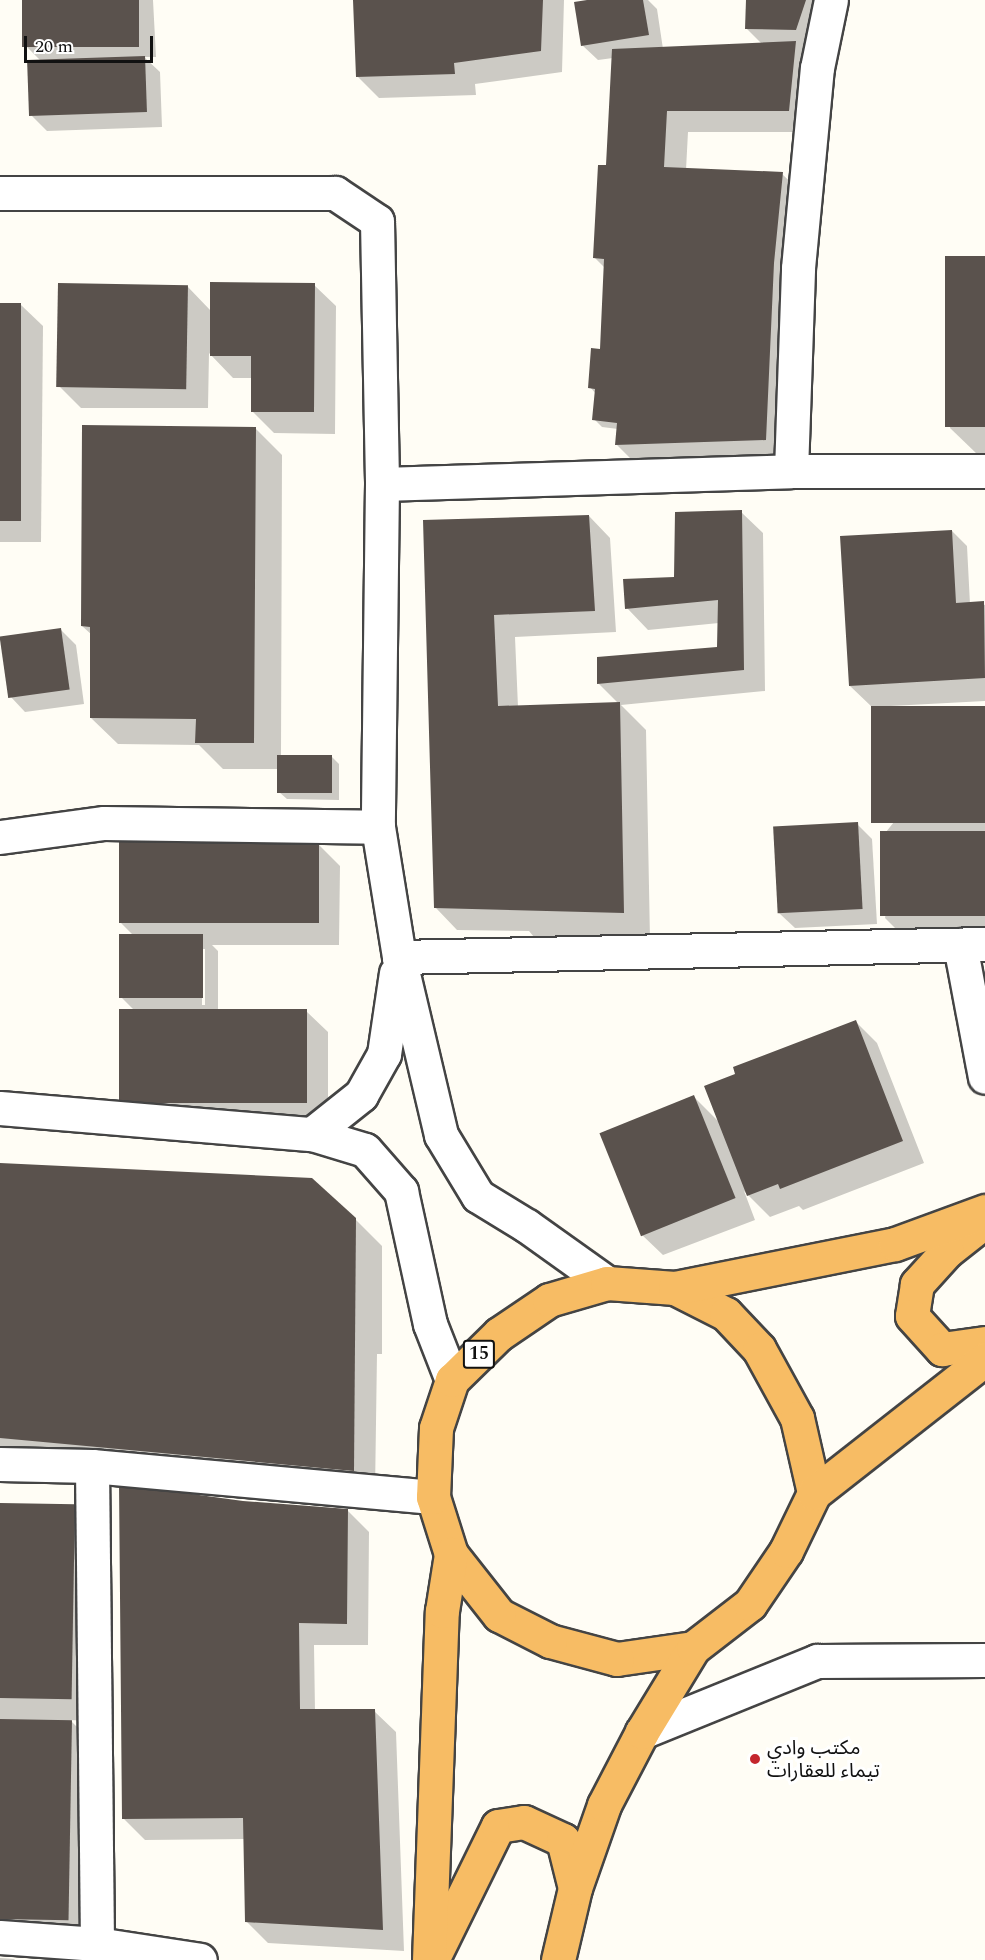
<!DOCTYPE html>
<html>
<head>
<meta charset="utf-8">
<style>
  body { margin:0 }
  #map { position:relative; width:985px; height:1960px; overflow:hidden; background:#fffdf5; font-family:Spectral,"Noto Sans Arabic",serif }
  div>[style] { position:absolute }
  .shadow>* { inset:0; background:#0003 }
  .building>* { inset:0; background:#5a524d; transform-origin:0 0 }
  .roads { filter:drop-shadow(2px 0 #444) drop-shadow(-2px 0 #444) drop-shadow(0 2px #444) drop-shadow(0 -2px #444) }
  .minor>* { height:33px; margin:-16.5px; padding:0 16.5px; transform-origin:16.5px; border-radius:16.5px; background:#fff }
  .trunk>* { height:33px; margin:-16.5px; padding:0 16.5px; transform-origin:16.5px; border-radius:16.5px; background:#f7bc64 }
  .dots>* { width:16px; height:16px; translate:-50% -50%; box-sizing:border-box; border:3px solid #fff; border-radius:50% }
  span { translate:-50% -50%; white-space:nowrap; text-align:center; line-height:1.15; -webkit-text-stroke:6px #fff; paint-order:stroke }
  .shield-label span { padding:2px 4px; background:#fff; border:2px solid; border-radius:4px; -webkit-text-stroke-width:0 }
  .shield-label { font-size:18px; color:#111; font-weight:700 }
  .poi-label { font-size:20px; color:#111 }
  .left { translate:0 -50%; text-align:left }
  .scale { position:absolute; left:24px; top:36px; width:129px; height:27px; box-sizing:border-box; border:3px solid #111; border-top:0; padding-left:8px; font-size:18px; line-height:21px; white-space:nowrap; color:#111; -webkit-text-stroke:4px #fff; paint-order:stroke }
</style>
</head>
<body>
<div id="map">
  <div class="shadow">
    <div style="clip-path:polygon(24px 0,153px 0,156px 57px,144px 57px,160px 72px,162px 127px,47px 131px,32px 116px,41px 61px,26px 46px)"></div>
    <div style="clip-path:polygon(354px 0,564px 0,562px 72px,475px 84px,476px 95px,379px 98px,357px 76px)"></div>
    <div style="clip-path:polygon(597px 0,648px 0,657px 9px,663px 49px,762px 44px,746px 28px,748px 0,834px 0,818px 51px,804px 51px,817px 64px,810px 132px,688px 132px,686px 170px,782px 174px,804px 195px,781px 455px,632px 460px,617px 445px,618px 429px,602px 427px,594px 419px,596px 394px,590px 387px,602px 350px,605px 268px,594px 257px,608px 167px,613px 58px,598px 60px,582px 45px)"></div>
    <div style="clip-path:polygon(985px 258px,985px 454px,977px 454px,950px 428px)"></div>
    <div style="clip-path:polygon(314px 285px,336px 306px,335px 434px,274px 433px,252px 411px,253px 378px,233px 378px,209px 353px,208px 408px,81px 408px,59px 386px,187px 286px,211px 311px)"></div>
    <div style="clip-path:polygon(0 305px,21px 305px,43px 326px,41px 542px,0 542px)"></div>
    <div style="clip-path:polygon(255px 428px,282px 455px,281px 757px,332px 757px,339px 764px,339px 800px,287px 799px,279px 792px,279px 769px,223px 769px,199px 745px,118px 744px,91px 718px,92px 635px,82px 626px)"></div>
    <div style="clip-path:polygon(741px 512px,763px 533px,765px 691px,621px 705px,646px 730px,650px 939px,534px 937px,529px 931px,457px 930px,436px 908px,424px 521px,589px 516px,610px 538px,616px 632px,515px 637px,518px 707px,618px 703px,598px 683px,718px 648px,719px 623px,648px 630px,627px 608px,675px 579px)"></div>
    <div style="clip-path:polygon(952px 531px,967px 546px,970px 604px,985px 605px,985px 701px,872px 707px,850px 686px)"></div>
    <div style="clip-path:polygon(60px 629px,76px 645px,84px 704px,25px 712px,10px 696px)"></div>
    <div style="clip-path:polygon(985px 708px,985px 938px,907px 940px,885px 918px,897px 843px,886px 832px)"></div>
    <div style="clip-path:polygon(857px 824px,872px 839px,877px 924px,795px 928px,779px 913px)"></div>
    <div style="clip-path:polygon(evenodd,318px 844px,340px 866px,339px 945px,212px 945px,218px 951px,218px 1010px,306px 1011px,328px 1032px,328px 1124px,142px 1124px,121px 1010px,134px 1010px,121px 997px,134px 936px,121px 923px,318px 844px,202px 949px,205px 949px,205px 1005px,202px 1005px,202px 949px)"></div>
    <div style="clip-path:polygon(855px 1021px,877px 1043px,924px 1163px,803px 1210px,799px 1206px,770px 1217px,744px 1191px,755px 1220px,663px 1255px,641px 1234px,693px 1096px,720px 1123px)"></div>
    <div style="clip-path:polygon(0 1164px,355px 1219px,382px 1246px,382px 1354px,377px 1354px,375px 1492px,0 1457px)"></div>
    <div style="clip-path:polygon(243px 1503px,347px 1510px,369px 1532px,368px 1645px,314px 1645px,315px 1711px,374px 1711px,396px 1732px,404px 1951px,268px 1943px,246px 1921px,245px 1839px,145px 1840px,123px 1818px)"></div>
    <div style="clip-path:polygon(0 1504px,74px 1506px,96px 1527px,92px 1721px,70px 1720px,98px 1748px,96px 1946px,0 1945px)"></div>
    <div style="clip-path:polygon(0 1958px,14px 1959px,15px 1960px,0 1960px)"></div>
  </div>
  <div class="building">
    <div style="left:22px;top:0;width:117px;height:47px"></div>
    <div style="clip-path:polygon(353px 0,543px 0,541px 51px,454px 63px,455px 74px,356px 77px)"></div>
    <div style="clip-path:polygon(587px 0,643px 0,649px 35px,581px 46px,574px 2px)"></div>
    <div style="clip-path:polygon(746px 0,806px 0,796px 30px,745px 29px)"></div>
    <div style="clip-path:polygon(796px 41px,789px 111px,667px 111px,664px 167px,783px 172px,774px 263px,766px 440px,615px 445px,617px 423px,592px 420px,595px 389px,588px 388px,591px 348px,600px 349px,604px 259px,593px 258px,598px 165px,606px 165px,612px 49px)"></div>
    <div style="left:145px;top:56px;width:56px;height:118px;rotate:88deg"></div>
    <div style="left:985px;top:256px;width:171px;height:40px;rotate:90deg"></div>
    <div style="clip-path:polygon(210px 282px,315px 283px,314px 412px,251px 412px,251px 356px,210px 356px)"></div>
    <div style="left:58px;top:283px;width:130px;height:104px;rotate:1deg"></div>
    <div style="left:0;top:303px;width:21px;height:218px"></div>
    <div style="clip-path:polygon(82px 425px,256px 427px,254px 743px,195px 743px,196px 719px,90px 718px,90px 627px,81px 626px)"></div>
    <div style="clip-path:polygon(742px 510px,744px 670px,597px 684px,597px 657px,717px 647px,718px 600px,625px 609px,623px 579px,674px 577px,675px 512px)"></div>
    <div style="clip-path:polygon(589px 515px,595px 611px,494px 615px,498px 706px,620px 702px,624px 913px,434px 908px,423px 520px)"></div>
    <div style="clip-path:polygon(952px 530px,956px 603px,984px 601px,985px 678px,849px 686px,840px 536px)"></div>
    <div style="left:61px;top:628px;width:62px;height:62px;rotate:82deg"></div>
    <div style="left:985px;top:706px;width:117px;height:114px;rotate:90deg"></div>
    <div style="left:277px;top:755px;width:55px;height:38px"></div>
    <div style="left:858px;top:822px;width:87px;height:85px;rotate:87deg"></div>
    <div style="left:985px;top:831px;width:85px;height:105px;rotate:90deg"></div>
    <div style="left:119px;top:842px;width:200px;height:81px"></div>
    <div style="left:203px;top:934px;width:64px;height:84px;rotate:90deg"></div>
    <div style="left:119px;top:1009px;width:188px;height:94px"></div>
    <div style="clip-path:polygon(856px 1020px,903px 1141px,780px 1189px,778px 1184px,747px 1196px,704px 1086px,735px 1074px,733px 1067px)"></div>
    <div style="left:694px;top:1095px;width:111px;height:102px;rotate:68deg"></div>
    <div style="clip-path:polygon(0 1163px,312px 1178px,356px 1218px,354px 1471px,0 1438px)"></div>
    <div style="clip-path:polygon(119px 1484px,243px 1501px,348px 1509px,347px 1624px,299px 1623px,300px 1709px,375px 1709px,383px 1930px,245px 1922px,243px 1818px,122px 1819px)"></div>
    <div style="left:0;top:1503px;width:75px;height:195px;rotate:1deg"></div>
    <div style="left:0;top:1719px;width:72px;height:200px;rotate:1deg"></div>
  </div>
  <div class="roads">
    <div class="minor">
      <div style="left:0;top:193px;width:335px"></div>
      <div style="left:335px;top:193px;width:50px;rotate:33.7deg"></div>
      <div style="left:377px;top:221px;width:263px;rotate:88.9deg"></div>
      <div style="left:382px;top:484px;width:343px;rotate:90.7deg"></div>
      <div style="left:378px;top:827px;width:132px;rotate:80.8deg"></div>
      <div style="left:399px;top:957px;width:183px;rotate:76.7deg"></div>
      <div style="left:441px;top:1135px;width:71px;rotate:58.8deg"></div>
      <div style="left:478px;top:1196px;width:57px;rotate:31.5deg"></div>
      <div style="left:527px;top:1226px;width:98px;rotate:35.5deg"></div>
      <div style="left:791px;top:471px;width:203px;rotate:-88deg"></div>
      <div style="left:798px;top:268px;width:201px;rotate:-84.6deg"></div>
      <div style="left:817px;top:68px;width:69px;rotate:-78.4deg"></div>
      <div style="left:382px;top:484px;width:409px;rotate:-1.8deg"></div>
      <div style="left:791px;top:471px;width:194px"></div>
      <div style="left:0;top:837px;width:105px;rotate:-7.7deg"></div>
      <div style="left:104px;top:823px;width:274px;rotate:0.8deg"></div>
      <div style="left:960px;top:945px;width:134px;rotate:79.3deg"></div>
      <div style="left:399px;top:957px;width:586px;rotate:-1.27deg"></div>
      <div style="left:0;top:1108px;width:313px;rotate:4.8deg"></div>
      <div style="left:312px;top:1134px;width:55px;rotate:16.8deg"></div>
      <div style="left:365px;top:1150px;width:55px;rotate:48.7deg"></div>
      <div style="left:401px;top:1191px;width:136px;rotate:77.7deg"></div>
      <div style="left:430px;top:1324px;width:60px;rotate:68.6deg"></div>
      <div style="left:312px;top:1134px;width:63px;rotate:-38.5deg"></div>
      <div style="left:361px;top:1095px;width:47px;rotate:-60.7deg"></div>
      <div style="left:384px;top:1054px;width:82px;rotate:-81.6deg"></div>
      <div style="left:0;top:1464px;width:92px;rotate:1.2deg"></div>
      <div style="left:92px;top:1466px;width:342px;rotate:5.2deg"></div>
      <div style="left:92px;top:1466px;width:478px;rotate:89.4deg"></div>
      <div style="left:642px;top:1732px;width:189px;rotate:-22.1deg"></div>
      <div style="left:817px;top:1661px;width:168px;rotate:-0.3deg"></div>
      <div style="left:0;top:1937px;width:97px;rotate:4.1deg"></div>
      <div style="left:97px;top:1944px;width:104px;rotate:8.8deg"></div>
    </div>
    <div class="trunk">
      <div style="left:985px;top:1221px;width:48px;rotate:141.7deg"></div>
      <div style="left:947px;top:1251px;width:45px;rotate:132.3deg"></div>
      <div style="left:917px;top:1284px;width:32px;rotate:99deg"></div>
      <div style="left:912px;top:1316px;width:45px;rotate:47.7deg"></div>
      <div style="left:942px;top:1349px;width:43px;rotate:-7.9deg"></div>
      <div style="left:675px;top:1288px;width:57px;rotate:27deg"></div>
      <div style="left:726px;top:1314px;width:48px;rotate:46.7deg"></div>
      <div style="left:759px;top:1349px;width:79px;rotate:61.2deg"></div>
      <div style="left:797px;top:1418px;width:77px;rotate:77.2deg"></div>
      <div style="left:693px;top:1648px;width:77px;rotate:171.8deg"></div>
      <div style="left:617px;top:1659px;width:69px;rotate:-165deg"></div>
      <div style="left:550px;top:1641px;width:57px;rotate:-153deg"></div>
      <div style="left:499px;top:1615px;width:78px;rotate:-128.2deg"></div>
      <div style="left:451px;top:1554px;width:60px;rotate:-107.5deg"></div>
      <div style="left:433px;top:1497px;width:69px;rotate:-87.5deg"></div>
      <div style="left:436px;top:1428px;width:51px;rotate:-71.6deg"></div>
      <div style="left:452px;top:1380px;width:66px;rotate:-44.4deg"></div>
      <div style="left:499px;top:1334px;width:60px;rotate:-34.2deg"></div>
      <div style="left:549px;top:1300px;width:60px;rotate:-16.3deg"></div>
      <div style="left:607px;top:1283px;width:68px;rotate:4.2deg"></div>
      <div style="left:675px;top:1288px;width:224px;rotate:-11.3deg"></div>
      <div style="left:895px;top:1244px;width:96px;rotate:-20.1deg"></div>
      <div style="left:433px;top:1958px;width:147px;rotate:-63.8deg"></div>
      <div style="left:498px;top:1826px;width:26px;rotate:-9deg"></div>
      <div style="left:524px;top:1822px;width:43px;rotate:24.8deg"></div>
      <div style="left:563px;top:1840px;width:49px;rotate:76deg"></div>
      <div style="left:429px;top:1960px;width:349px;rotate:-87.9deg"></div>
      <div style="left:442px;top:1611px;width:58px;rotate:-81deg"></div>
      <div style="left:558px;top:1960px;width:74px;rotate:-76.7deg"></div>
      <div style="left:575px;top:1888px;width:88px;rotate:-70.7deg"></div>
      <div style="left:604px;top:1805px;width:82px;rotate:-62.5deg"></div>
      <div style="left:642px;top:1732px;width:98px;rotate:-58.7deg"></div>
      <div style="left:693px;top:1648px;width:72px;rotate:-37.7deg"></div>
      <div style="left:750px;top:1604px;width:64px;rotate:-55.8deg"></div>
      <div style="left:786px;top:1551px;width:64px;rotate:-64.2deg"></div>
      <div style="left:814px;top:1493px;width:217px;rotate:-38.1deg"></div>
    </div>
  </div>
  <div class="dots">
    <div style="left:755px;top:1759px;background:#c4262e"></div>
  </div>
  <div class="shield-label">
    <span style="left:479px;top:1354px">15</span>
  </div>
  <div class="poi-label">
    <span class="left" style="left:767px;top:1760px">مكتب وادي<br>تيماء للعقارات</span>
  </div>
  <div class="scale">20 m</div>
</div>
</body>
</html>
